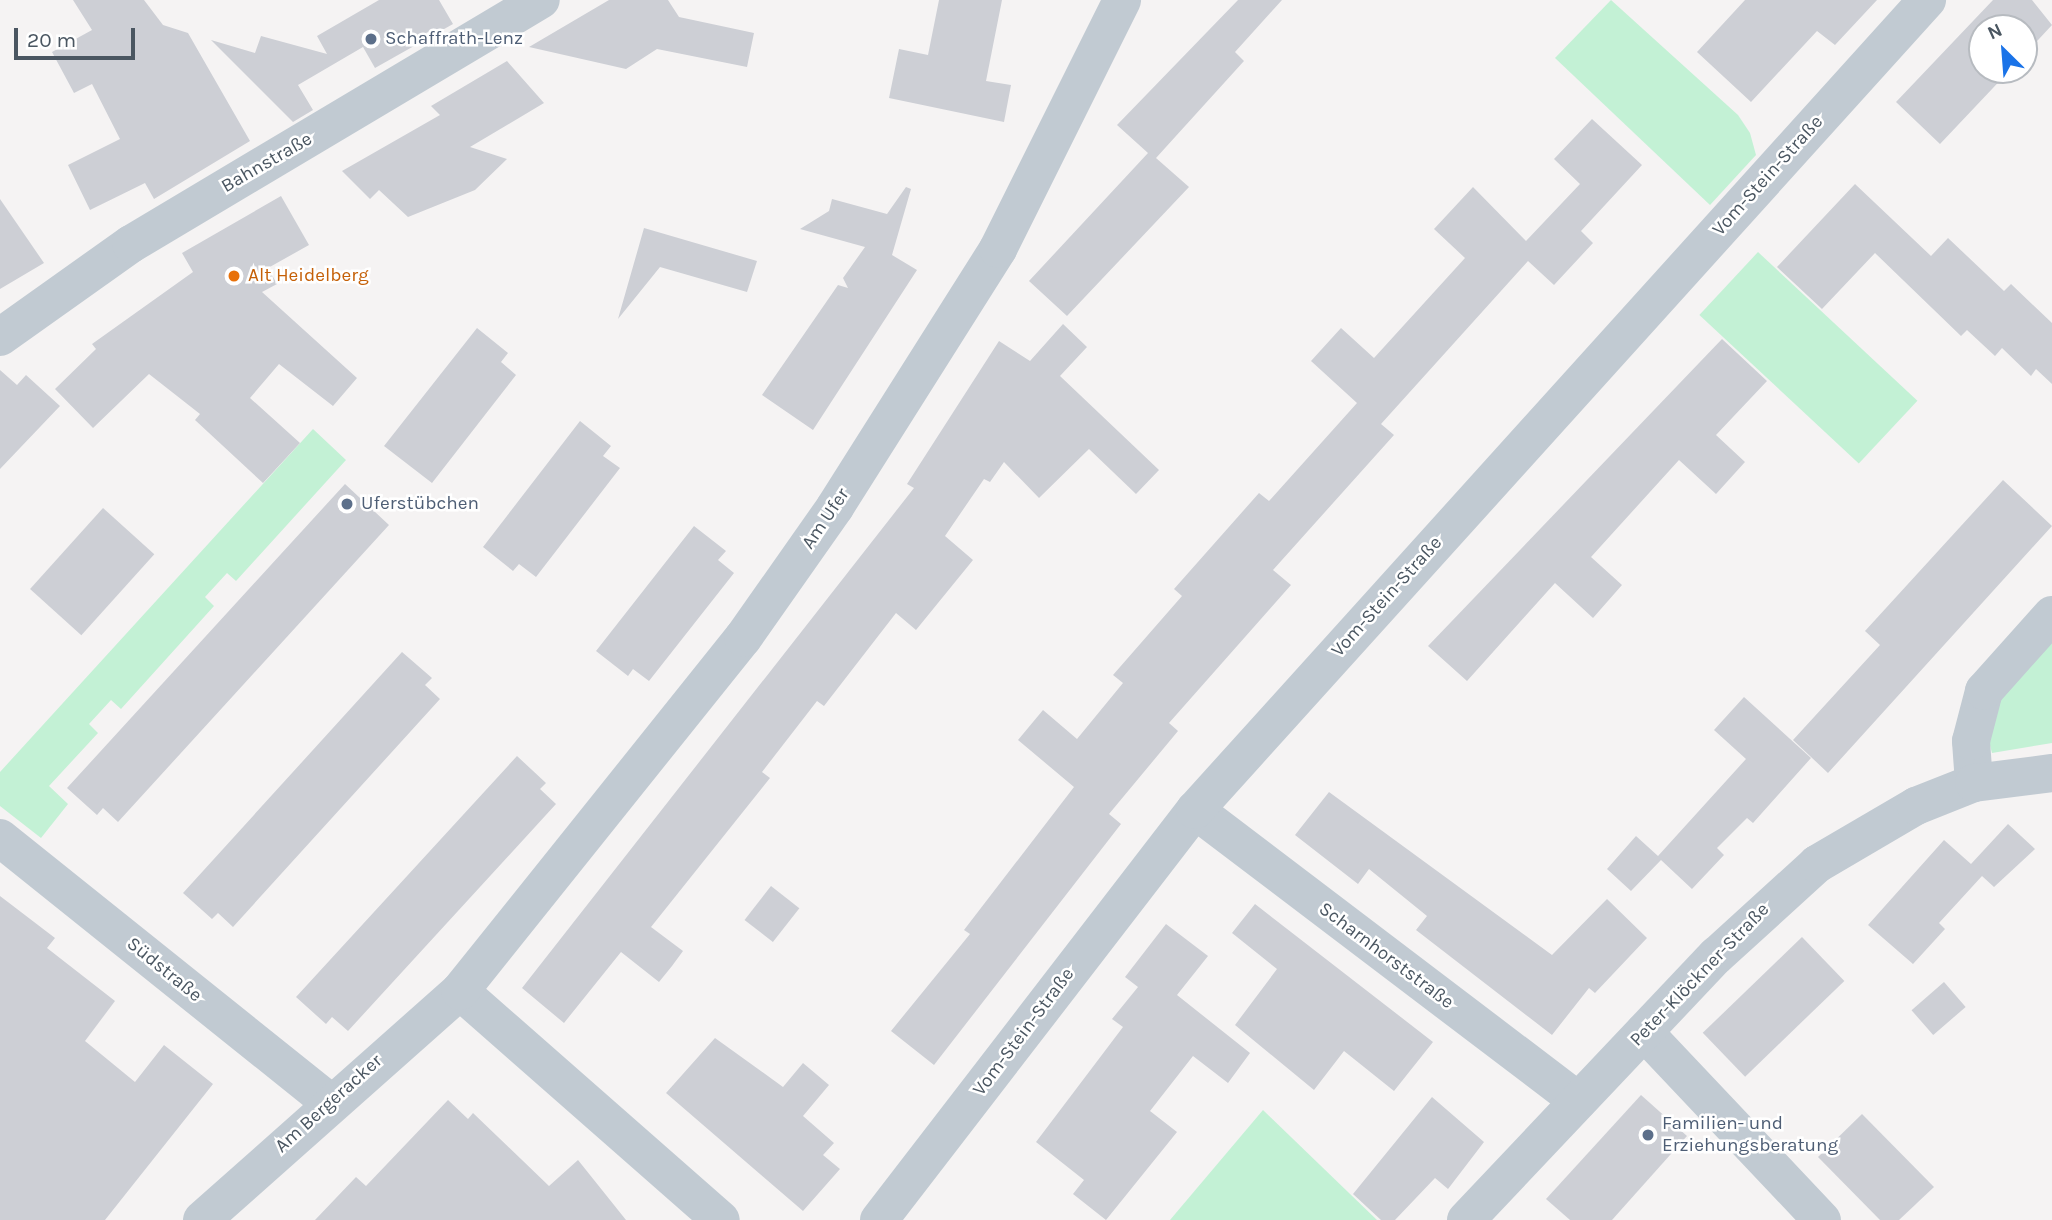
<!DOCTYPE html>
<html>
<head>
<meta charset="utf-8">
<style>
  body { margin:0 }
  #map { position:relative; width:2052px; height:1220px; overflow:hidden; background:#f5f3f3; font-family:Karla,sans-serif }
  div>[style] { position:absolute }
  .green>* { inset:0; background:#c3f1d5; transform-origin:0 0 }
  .building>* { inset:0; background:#cdcfd5; transform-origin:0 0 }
  .minor>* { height:38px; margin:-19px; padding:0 19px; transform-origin:19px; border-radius:19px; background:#c1cad2 }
  .dots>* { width:19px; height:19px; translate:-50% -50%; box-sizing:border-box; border:4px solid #fff; border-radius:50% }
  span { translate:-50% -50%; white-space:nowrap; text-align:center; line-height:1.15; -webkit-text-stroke:5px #fff; paint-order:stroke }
  .service-label { font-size:19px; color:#4e5e75 }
  .left { translate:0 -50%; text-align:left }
  .street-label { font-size:19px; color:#4a5661 }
  .food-label { font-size:19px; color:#c56008 }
  .north { position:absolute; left:1968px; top:14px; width:70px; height:70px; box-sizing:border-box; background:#fff; border:2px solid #b7bbc0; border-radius:50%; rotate:335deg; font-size:19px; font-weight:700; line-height:28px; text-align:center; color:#4a5661 }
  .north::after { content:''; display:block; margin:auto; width:24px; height:32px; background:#1a73e8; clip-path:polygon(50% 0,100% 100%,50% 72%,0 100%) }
  .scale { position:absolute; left:14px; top:28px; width:121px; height:32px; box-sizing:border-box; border:4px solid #4a5661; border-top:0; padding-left:9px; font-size:21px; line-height:24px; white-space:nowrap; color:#4a5661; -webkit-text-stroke:5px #fff; paint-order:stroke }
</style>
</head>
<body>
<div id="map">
  <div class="green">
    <div style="clip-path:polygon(1611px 0,1738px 115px,1750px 133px,1756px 155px,1710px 205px,1555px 58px)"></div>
    <div style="left:1758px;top:252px;width:218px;height:86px;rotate:43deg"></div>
    <div style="clip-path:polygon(313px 429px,346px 460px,236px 581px,227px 573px,205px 597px,214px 606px,121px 709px,111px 700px,89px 724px,98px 733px,49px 786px,68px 804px,41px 838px,0 806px,0 772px)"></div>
    <div style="clip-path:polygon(2052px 640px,2052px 743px,1992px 753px,1987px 734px,1994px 706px)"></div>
    <div style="clip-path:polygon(1263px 1110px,1377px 1220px,1170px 1220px)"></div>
  </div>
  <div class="building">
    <div style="clip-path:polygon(73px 0,144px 0,163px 25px,188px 33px,250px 141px,154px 199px,145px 183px,90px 210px,68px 165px,120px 139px,92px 84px,74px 93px,52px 52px,92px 30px)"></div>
    <div style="clip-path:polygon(379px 0,439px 0,453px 24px,375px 68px,363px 47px,298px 85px,313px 110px,293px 122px,211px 40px,255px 53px,261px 36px,327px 54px,317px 36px)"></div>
    <div style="clip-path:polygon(609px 0,668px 0,679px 17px,754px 33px,747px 67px,657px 49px,626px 69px,529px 47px)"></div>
    <div style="clip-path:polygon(939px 0,1002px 0,986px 81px,1011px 85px,1004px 122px,889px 98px,899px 49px,928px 55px)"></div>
    <div style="clip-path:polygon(1238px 0,1282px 0,1235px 52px,1244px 61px,1156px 158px,1189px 187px,1067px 316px,1029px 281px,1148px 153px,1117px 125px)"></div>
    <div style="clip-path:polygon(1745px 0,1877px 0,1835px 45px,1817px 31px,1751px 102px,1697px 52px)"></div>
    <div style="clip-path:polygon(1993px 0,2032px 0,2052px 25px,2024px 55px,2024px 28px,1982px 28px,1982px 70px,2010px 70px,1940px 144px,1896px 102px)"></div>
    <div style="clip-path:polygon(507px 61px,544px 103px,470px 147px,507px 159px,475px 190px,408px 217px,379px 190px,370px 199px,342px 171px,440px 115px,431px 106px)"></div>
    <div style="clip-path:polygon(1592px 119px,1642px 165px,1581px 231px,1593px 243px,1554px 285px,1528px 261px,1381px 424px,1394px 435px,1273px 570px,1291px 585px,1169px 723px,1178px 731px,1109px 814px,1121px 824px,934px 1065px,891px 1031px,970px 934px,964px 930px,1074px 787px,1018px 740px,1043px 710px,1077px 739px,1123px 683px,1113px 675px,1182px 596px,1174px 589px,1259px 493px,1269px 501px,1357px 403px,1311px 361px,1341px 328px,1374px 358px,1465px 258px,1434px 229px,1473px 187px,1526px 241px,1580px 184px,1554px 159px)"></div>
    <div style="clip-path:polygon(1855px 184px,1931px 256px,1948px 238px,2004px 291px,2011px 284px,2052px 323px,2052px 384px,2036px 369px,2031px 376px,2002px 348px,1995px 356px,1967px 330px,1961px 336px,1875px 253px,1822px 309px,1777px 267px)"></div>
    <div style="clip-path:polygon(906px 187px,911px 189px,892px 255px,917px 270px,813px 430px,762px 395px,838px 285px,848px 288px,843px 278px,865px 247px,800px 229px,829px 211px,832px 199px,887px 214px)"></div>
    <div style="clip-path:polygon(281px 196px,309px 245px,268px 268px,277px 284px,262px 292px,357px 378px,333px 406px,279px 364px,250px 398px,300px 443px,263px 483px,195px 420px,200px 414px,149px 374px,93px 428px,55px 389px,96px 349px,92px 344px,193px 272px,182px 253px)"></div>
    <div style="clip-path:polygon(0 199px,44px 263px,0 289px)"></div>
    <div style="clip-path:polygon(644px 228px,757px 261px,747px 292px,660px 267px,618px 319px)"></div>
    <div style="clip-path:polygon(1063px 324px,1087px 347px,1060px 376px,1159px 470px,1136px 494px,1089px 449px,1039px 498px,1004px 462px,990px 482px,984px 479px,945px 536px,973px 560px,916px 630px,896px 613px,824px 706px,817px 701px,762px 772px,770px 778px,651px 927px,683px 951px,672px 966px,659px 982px,621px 952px,564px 1023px,522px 988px,914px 488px,907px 484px,999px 341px,1030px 361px)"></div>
    <div style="clip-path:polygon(477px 328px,508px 353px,501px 362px,516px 375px,432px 483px,384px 446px)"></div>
    <div style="clip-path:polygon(1722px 339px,1767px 381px,1716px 435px,1745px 462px,1716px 494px,1679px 460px,1591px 557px,1622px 585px,1593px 618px,1555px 583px,1467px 681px,1428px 646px)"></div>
    <div style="clip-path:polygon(0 370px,17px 385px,26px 375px,60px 406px,0 469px)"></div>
    <div style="clip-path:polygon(580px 421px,611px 446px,603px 456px,620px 468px,536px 577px,519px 564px,513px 571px,483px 547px)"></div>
    <div style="clip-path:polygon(2003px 480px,2052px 526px,1828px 773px,1793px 740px,1880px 645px,1865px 631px)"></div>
    <div style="clip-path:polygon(345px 484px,389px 525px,118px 822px,103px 808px,97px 815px,67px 788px)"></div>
    <div style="left:103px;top:508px;width:69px;height:109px;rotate:42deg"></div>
    <div style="clip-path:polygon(694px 526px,726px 551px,718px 560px,734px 573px,649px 681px,633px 669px,628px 676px,596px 651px)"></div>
    <div style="clip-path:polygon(402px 652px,432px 678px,425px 685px,440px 699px,233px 927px,218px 913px,212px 919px,183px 893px)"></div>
    <div style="clip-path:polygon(1744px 697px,1811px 758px,1753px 823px,1747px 818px,1717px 848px,1724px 855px,1692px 889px,1661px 860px,1631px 891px,1607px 869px,1636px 836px,1658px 856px,1746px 759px,1714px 730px)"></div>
    <div style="clip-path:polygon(517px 756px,546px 783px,540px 789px,556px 804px,348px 1031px,332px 1017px,326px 1024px,296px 997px)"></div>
    <div style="clip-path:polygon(1329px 792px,1552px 955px,1607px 899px,1647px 938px,1595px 993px,1589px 988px,1552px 1035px,1416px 930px,1427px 916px,1369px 869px,1358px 884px,1295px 835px)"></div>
    <div style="clip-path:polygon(2008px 824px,2035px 849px,1994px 887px,1982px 876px,1939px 923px,1945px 929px,1913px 964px,1868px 925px,1944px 840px,1971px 864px)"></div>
    <div style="left:771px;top:886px;width:36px;height:43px;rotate:38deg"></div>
    <div style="clip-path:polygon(0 896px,55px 938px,47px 948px,115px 1001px,85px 1041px,135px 1082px,164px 1045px,213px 1084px,105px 1220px,0 1220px)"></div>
    <div style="clip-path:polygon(1255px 904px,1433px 1042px,1394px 1091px,1344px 1051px,1314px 1090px,1235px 1025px,1277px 969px,1232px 933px)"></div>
    <div style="clip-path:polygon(1166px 924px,1208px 956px,1177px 995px,1250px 1053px,1228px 1083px,1193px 1056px,1150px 1111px,1177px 1132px,1106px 1220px,1073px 1194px,1084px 1180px,1036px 1142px,1123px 1027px,1112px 1019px,1138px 987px,1125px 977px)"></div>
    <div style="left:1802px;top:937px;width:61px;height:138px;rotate:46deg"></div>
    <div style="left:1944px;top:982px;width:33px;height:43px;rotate:49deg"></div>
    <div style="clip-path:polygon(715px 1038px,783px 1087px,803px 1063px,829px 1085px,803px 1116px,834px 1143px,823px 1155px,840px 1169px,803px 1211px,666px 1093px)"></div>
    <div style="clip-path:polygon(1641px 1095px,1687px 1136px,1612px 1220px,1570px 1220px,1546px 1199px)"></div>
    <div style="clip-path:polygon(1432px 1097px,1484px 1142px,1448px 1189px,1435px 1178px,1395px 1220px,1381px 1220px,1353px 1194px)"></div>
    <div style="clip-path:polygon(448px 1100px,468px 1119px,473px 1113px,549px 1186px,578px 1160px,626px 1220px,315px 1220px,356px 1177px,366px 1186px)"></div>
    <div style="clip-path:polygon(1862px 1114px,1934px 1187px,1899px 1220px,1880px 1220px,1818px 1157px)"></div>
  </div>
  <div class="minor">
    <div style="left:0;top:337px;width:161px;rotate:-35.4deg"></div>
    <div style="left:131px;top:244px;width:477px;rotate:-30.8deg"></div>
    <div style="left:1974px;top:783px;width:42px;rotate:-94.1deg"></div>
    <div style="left:1971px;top:741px;width:52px;rotate:-75.4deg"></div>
    <div style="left:1984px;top:691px;width:102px;rotate:-48.2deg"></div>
    <div style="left:1195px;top:810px;width:481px;rotate:37.2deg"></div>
    <div style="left:0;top:838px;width:422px;rotate:38.7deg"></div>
    <div style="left:460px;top:991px;width:347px;rotate:41.3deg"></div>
    <div style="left:1644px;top:1032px;width:259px;rotate:46.6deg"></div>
    <div style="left:202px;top:1220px;width:345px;rotate:-41.6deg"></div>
    <div style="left:460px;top:991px;width:452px;rotate:-51.3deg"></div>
    <div style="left:743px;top:638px;width:160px;rotate:-54.9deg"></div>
    <div style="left:835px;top:507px;width:305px;rotate:-57.7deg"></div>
    <div style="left:998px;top:249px;width:278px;rotate:-63.5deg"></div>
    <div style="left:879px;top:1220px;width:518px;rotate:-52.38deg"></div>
    <div style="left:1195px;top:810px;width:1092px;rotate:-47.9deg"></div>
    <div style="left:1466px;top:1220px;width:364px;rotate:-46.6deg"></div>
    <div style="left:1716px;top:956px;width:137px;rotate:-42.3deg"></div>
    <div style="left:1817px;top:864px;width:115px;rotate:-30.4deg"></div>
    <div style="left:1916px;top:806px;width:62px;rotate:-21.6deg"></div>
    <div style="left:1974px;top:783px;width:79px;rotate:-7.3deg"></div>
  </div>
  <div class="dots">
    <div style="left:371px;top:39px;background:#5c6f8a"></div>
    <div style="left:234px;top:276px;background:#e8710a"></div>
    <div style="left:347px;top:504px;background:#5c6f8a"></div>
    <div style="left:1648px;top:1135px;background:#5c6f8a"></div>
  </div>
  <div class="service-label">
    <span class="left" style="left:385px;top:39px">Schaffrath-Lenz</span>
    <span class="left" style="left:361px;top:504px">Uferstübchen</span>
    <span class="left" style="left:1662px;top:1135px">Familien- und<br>Erziehungsberatung</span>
  </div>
  <div class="street-label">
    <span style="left:267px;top:163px;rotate:-30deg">Bahnstraße</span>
    <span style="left:1768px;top:176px;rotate:-48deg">Vom-Stein-Straße</span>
    <span style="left:826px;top:519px;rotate:-56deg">Am Ufer</span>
    <span style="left:1387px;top:597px;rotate:-48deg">Vom-Stein-Straße</span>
    <span style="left:1386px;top:956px;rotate:37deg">Scharnhorststraße</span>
    <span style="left:164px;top:970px;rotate:39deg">Südstraße</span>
    <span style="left:1700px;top:975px;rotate:-46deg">Peter-Klöckner-Straße</span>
    <span style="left:1024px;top:1032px;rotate:-53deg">Vom-Stein-Straße</span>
    <span style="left:329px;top:1104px;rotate:-42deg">Am Bergeracker</span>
  </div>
  <div class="food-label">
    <span class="left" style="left:248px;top:276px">Alt Heidelberg</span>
  </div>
  <div class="north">N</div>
  <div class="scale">20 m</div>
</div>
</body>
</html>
